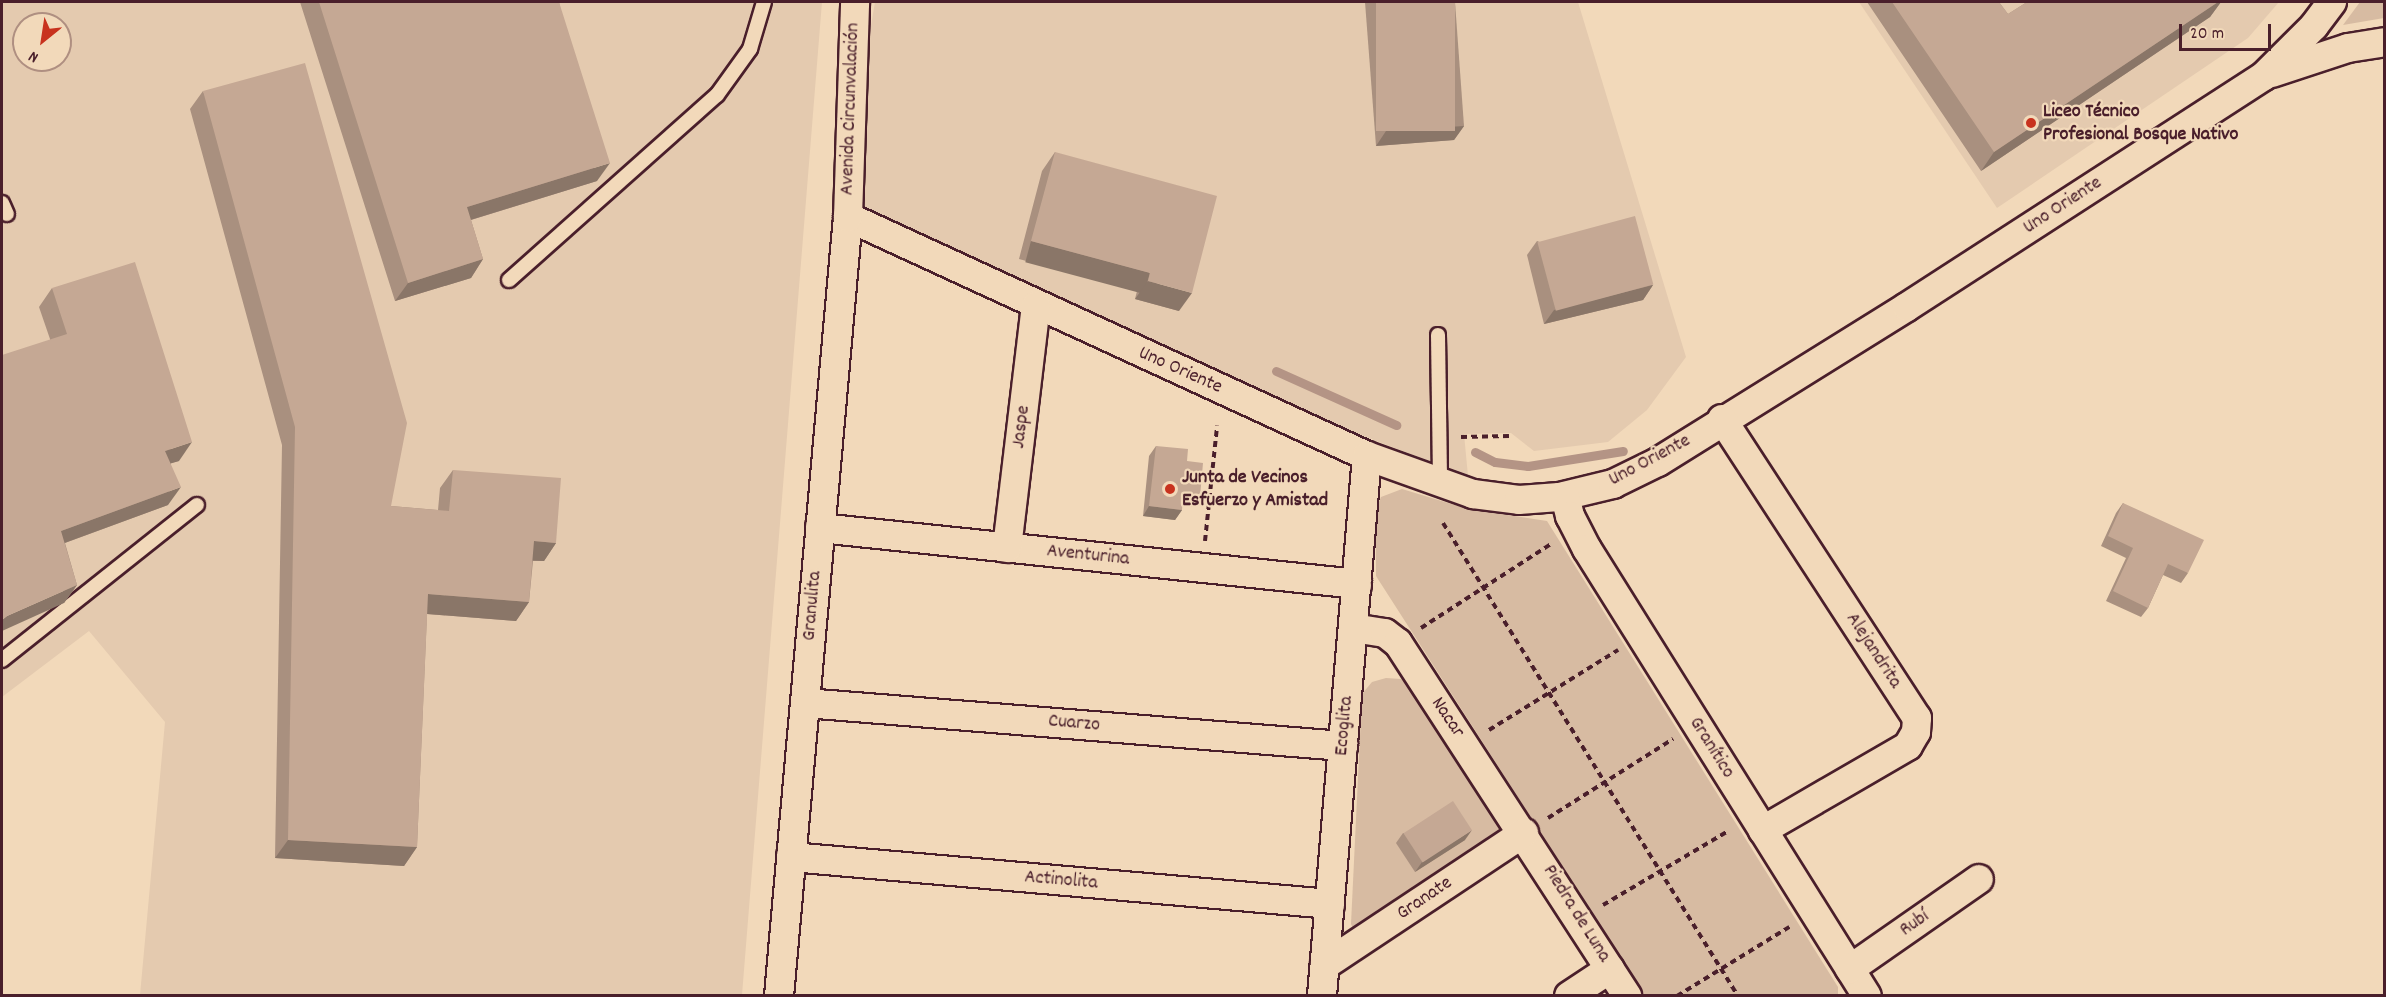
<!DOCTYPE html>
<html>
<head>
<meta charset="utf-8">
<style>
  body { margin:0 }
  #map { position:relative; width:2386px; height:997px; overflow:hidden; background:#f2d9ba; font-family:Dekko,sans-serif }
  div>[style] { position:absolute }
  .built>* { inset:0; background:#e4caaf }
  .green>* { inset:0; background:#d7bba2 }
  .stream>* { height:9px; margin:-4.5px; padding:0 4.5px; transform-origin:4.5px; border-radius:4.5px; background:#b49485 }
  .path>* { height:4px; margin-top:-2px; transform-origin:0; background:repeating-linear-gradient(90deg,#4a1f2b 0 6px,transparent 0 10.5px) }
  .roads { filter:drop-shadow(2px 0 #4a1f2b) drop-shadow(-2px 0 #4a1f2b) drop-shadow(0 2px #4a1f2b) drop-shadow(0 -2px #4a1f2b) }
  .lane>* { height:14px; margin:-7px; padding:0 7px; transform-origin:7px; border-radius:7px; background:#f2d9ba }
  .street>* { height:28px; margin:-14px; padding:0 14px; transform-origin:14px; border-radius:14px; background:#f2d9ba }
  .wall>* { inset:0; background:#a9907f }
  .shaded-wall>* { inset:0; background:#8a7668; transform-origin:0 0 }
  .building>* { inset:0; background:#c5a894; transform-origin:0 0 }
  .dots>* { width:16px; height:16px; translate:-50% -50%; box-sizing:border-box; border:3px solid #f2d9ba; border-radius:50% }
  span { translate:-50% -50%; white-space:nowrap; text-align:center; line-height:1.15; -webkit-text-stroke:4.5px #f2d9ba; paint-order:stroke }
  .street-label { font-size:20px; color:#4a1f2b }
  .poi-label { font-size:20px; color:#4a1f2b; font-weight:700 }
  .left { translate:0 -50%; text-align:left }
  .frame { position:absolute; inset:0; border:3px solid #4a1f2b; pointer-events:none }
  .north { position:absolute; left:12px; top:12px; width:60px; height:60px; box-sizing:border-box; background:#f2d9ba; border:2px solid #af8f81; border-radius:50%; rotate:210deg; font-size:16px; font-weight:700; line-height:24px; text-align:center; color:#4a1f2b }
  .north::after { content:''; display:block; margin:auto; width:21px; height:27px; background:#c8321e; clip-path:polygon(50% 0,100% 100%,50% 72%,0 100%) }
  .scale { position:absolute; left:2179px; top:24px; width:92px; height:27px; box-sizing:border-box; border:3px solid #4a1f2b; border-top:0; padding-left:8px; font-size:18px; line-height:21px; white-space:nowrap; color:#4a1f2b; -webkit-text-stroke:4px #f2d9ba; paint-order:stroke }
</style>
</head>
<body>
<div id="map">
  <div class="built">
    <div style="clip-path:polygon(evenodd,2px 2px,822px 2px,742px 995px,140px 995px,165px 722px,89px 631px,2px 697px,2px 2px,24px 24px,60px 24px,60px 60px,24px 60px,24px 24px)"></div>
    <div style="clip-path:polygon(875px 2px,1578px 2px,1686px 357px,1647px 410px,1608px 442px,1534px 451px,1511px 433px,1464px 434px,1468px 476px,1353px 432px,841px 204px)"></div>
    <div style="clip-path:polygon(1859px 2px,2279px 2px,2248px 38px,1997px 208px)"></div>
  </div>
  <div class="green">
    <div style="clip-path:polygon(2360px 2px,2384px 2px,2384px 18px,2343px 25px)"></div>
    <div style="clip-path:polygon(1402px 489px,1468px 509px,1547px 521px,1838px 987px,1838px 995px,1645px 995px,1376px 576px,1376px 509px,1381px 497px)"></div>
    <div style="clip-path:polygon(1386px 678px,1401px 679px,1417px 693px,1503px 830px,1354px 931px,1351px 924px,1362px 694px,1372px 682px)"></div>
  </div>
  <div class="stream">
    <div style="left:1276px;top:371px;width:132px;rotate:24.2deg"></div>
    <div style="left:1475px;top:452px;width:22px;rotate:27deg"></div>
    <div style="left:1495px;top:462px;width:33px;rotate:7deg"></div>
    <div style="left:1528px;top:466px;width:96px;rotate:-9deg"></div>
  </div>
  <div class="path">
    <div style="left:1461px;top:437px;width:48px;rotate:-1.2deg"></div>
    <div style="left:1443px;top:523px;width:557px;rotate:58.05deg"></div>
    <div style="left:1205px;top:541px;width:116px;rotate:-84deg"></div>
    <div style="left:1421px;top:628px;width:155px;rotate:-32.9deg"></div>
    <div style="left:1489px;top:730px;width:152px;rotate:-31.8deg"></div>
    <div style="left:1548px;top:818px;width:148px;rotate:-32.3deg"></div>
    <div style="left:1603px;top:905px;width:145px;rotate:-30.6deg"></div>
    <div style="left:1677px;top:996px;width:132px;rotate:-31.6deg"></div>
  </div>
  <div class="roads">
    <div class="lane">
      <div style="left:2px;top:203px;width:12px;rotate:66deg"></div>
      <div style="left:509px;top:280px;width:278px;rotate:-41.7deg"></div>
      <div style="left:717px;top:95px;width:57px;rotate:-54.3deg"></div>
      <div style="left:750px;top:49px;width:49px;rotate:-73.4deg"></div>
      <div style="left:1438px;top:335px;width:150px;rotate:89.2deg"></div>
      <div style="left:2px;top:660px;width:249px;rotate:-38.5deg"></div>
    </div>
    <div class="street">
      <div style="left:2272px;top:73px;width:80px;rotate:-18.2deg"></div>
      <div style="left:2348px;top:48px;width:36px;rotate:-9deg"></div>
      <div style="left:848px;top:217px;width:571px;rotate:24.73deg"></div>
      <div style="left:1367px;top:456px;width:113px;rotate:19.7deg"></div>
      <div style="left:1473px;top:494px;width:46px;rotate:7.4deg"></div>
      <div style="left:1519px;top:500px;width:40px;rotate:-4.3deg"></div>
      <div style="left:1559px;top:497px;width:56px;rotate:-13.5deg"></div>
      <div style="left:1613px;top:484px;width:50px;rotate:-26.1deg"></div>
      <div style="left:1658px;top:462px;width:293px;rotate:-31.9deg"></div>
      <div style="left:1907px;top:307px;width:425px;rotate:-32.9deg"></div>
      <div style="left:2264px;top:76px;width:71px;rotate:-45deg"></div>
      <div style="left:2314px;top:26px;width:30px;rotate:-53deg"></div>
      <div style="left:1722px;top:419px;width:357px;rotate:56.9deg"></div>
      <div style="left:1917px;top:718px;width:14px;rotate:94deg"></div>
      <div style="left:1916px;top:732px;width:16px;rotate:120deg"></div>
      <div style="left:1908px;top:746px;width:168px;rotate:149.9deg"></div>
      <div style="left:1565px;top:496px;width:21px;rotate:76deg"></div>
      <div style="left:1570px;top:516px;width:37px;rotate:63deg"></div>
      <div style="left:1587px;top:549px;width:527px;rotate:57.94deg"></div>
      <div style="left:820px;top:528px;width:540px;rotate:5.95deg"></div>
      <div style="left:1007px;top:548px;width:244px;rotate:-83.2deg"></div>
      <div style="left:1353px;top:628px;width:32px;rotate:9deg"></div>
      <div style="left:1385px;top:633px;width:16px;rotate:38deg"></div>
      <div style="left:1398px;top:643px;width:421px;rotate:57deg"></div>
      <div style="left:805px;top:703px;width:540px;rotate:4.57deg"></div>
      <div style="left:791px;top:857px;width:541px;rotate:4.98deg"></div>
      <div style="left:1325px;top:965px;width:239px;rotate:-33.6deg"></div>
      <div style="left:1850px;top:969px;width:157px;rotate:-34.9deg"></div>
      <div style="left:779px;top:996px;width:782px;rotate:-84.94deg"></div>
      <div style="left:848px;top:217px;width:215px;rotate:-88.1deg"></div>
      <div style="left:1322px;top:996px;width:542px;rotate:-85.24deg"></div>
      <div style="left:1569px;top:996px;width:49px;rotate:-33.4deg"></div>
    </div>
  </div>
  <div class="wall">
    <div style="clip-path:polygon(300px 2px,559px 2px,597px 181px,471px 220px,483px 259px,471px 278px,395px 301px)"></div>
    <div style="clip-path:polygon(1365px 2px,1455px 2px,1464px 126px,1454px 140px,1376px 146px)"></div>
    <div style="clip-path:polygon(1867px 2px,1999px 2px,2008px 14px,2027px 2px,2221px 2px,2210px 17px,1981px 171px)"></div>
    <div style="clip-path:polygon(203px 91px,391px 506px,438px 510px,440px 488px,453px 470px,556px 543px,544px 561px,533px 561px,529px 602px,516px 621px,427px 614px,417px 847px,404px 866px,275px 858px,282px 445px,190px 109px)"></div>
    <div style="clip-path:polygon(1055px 152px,1179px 311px,1135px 299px,1137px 291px,1019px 259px,1042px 171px)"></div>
    <div style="clip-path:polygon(1537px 241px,1653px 285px,1643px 300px,1544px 324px,1527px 255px)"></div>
    <div style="clip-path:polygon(52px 288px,179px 461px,171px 463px,168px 505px,65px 543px,77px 585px,64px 603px,50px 339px,39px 307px)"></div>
    <div style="clip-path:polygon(1156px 446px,1187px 461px,1200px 497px,1193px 507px,1182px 506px,1182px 510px,1175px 520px,1143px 516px,1149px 456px)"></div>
    <div style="clip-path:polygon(2123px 503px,2188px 573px,2181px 583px,2163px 575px,2148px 608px,2141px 617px,2106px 601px,2126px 558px,2101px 546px,2116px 513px)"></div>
    <div style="clip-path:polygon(1403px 833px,1465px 840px,1415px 872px,1396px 843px)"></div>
  </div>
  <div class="shaded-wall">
    <div style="clip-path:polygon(2218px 2px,2221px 2px,2210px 17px,1981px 171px,1994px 152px)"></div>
    <div style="clip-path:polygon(1464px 126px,1454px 140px,1376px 146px,1386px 131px)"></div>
    <div style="clip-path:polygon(610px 163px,597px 181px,454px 225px,467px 207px)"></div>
    <div style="left:1031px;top:241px;width:123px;height:22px;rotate:15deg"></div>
    <div style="clip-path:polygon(483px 259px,471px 278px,395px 301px,408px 283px)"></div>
    <div style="clip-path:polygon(1148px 281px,1192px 293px,1179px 311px,1135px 299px)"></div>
    <div style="clip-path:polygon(1653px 285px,1643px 300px,1544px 324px,1554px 310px)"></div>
    <div style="clip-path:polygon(192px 442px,179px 461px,152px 469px,165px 451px)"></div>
    <div style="clip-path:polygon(181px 487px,168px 505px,48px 549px,61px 531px)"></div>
    <div style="clip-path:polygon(1183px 495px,1200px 497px,1193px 507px,1176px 505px)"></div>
    <div style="clip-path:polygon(1149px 506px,1182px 510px,1175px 520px,1143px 516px)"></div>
    <div style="clip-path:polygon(534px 541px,556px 543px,544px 561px,521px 560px)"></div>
    <div style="clip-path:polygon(77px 585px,64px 603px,2px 631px,2px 620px,7px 616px)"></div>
    <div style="clip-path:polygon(428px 594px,529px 602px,516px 621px,415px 613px)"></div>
    <div style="clip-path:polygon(1472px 830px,1465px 840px,1415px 872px,1422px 862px)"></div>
    <div style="clip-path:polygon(288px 840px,417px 847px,404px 866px,275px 858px)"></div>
  </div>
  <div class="building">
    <div style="clip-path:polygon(319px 2px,559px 2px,610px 163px,467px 207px,483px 259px,408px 283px)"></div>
    <div style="left:1376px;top:2px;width:79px;height:129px"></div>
    <div style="clip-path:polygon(1892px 2px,1999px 2px,2008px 14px,2027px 2px,2218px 2px,1994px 152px)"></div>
    <div style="clip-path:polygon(305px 63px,407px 423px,391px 506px,449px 511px,453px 470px,561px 478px,556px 543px,534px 541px,529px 602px,428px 594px,417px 847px,288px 840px,295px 427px,203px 91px)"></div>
    <div style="clip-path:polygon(1055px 152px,1217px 196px,1192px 293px,1148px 281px,1150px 273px,1031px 241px)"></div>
    <div style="left:1635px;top:216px;width:71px;height:101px;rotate:75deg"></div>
    <div style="clip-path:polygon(135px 262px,192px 442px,165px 451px,181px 487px,61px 531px,77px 585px,7px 616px,2px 620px,2px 355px,67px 334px,52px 288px)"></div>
    <div style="clip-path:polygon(1156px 446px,1188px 449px,1187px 461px,1203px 463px,1200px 497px,1183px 495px,1182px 510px,1149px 506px)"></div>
    <div style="clip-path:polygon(2123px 503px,2204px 540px,2188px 573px,2168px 564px,2148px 608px,2113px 591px,2133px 548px,2108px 536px)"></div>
    <div style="left:1453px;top:801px;width:35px;height:59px;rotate:57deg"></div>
  </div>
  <div class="dots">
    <div style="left:2031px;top:123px;background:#c8321e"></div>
    <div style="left:1170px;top:489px;background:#c8321e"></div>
  </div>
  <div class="street-label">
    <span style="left:851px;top:109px;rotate:-88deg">Avenida Circunvalación</span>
    <span style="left:2063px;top:206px;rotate:-33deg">Uno Oriente</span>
    <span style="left:1180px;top:371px;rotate:24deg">Uno Oriente</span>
    <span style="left:1022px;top:427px;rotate:-83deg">Jaspe</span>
    <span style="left:1650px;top:461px;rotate:-28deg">Uno Oriente</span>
    <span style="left:1088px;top:556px;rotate:6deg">Aventurina</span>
    <span style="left:813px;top:606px;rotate:-85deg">Granulita</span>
    <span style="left:1873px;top:651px;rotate:57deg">Alejandrita</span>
    <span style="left:1447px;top:718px;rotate:56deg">Nacar</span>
    <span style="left:1074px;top:724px;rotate:5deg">Cuarzo</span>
    <span style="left:1345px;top:726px;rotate:-85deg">Ecoglita</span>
    <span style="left:1711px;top:748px;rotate:58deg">Granítico</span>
    <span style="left:1061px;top:881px;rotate:5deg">Actinolita</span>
    <span style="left:1425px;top:899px;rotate:-34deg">Granate</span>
    <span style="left:1576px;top:914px;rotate:58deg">Piedra de Luna</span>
    <span style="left:1915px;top:924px;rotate:-35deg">Rubí</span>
  </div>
  <div class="poi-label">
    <span class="left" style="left:2043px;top:124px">Liceo Técnico<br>Profesional Bosque Nativo</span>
    <span class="left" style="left:1182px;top:490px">Junta de Vecinos<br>Esfuerzo y Amistad</span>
  </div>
  <div class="frame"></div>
  <div class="north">N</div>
  <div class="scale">20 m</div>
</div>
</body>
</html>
